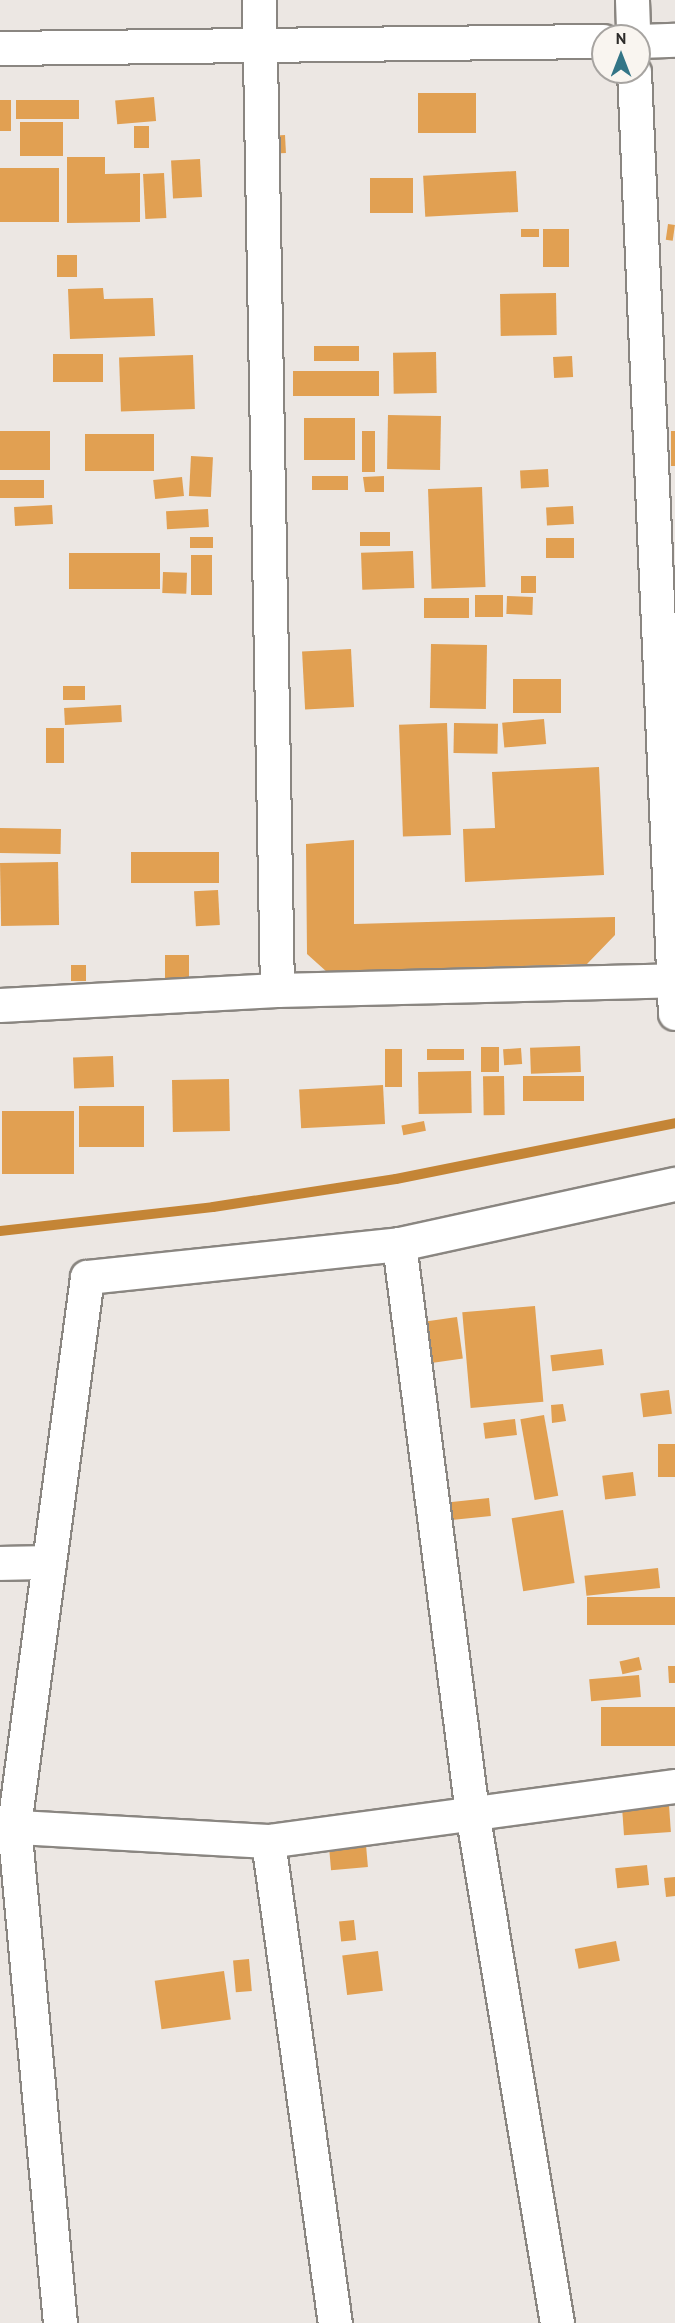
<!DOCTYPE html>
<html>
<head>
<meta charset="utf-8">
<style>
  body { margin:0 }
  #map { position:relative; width:675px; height:2323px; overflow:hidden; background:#ece7e3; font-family:"PT Sans",sans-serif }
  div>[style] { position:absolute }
  .stream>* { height:10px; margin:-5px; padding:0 5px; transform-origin:5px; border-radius:5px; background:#c48536 }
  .building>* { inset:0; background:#e1a052; transform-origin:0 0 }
  .roads { filter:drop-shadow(2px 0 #8a8681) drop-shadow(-2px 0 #8a8681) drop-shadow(0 2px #8a8681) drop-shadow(0 -2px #8a8681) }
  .minor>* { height:33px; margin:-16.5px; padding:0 16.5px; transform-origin:16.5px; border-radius:16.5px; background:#fff }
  span { translate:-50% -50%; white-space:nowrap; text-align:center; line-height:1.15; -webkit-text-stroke:5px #f9f5f0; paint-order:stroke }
  .north { position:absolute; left:591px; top:24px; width:60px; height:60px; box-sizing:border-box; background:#f9f5f0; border:2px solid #a7a4a1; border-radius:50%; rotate:0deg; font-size:16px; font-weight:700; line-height:24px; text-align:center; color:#2d2b2a }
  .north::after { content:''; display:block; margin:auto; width:21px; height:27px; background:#337587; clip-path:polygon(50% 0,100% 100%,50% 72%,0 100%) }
</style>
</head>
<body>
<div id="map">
  <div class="stream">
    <div style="left:0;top:1231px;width:214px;rotate:-6.4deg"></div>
    <div style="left:213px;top:1207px;width:185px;rotate:-8.7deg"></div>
    <div style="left:396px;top:1179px;width:285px;rotate:-11.3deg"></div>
  </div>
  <div class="building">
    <div style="left:418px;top:93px;width:58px;height:40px"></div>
    <div style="left:154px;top:97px;width:24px;height:39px;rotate:85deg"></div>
    <div style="left:0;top:100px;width:11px;height:31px"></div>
    <div style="left:79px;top:100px;width:19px;height:63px;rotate:90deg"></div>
    <div style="left:63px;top:122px;width:34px;height:43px;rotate:90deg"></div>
    <div style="left:134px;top:126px;width:15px;height:22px"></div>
    <div style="left:285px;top:135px;width:18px;height:17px;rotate:87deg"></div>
    <div style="clip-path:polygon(67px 157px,105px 157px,105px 174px,140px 173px,140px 222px,67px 223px)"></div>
    <div style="left:200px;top:159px;width:38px;height:29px;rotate:87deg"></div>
    <div style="left:0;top:168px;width:59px;height:54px"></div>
    <div style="left:516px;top:171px;width:41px;height:93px;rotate:87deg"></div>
    <div style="left:164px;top:173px;width:45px;height:21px;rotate:87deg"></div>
    <div style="left:370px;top:178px;width:43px;height:35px"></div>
    <div style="left:668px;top:224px;width:7px;height:16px;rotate:8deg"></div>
    <div style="left:521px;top:229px;width:18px;height:8px"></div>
    <div style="left:543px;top:229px;width:26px;height:38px"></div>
    <div style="left:57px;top:255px;width:20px;height:22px"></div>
    <div style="clip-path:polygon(103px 288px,104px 299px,153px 298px,155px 336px,70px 339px,68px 289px)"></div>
    <div style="left:556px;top:293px;width:42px;height:56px;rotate:89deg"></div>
    <div style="left:359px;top:346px;width:15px;height:45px;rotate:90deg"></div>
    <div style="left:436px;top:352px;width:41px;height:43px;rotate:89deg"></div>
    <div style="left:53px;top:354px;width:50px;height:28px"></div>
    <div style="left:193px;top:355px;width:54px;height:74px;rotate:88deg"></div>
    <div style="left:572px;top:356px;width:21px;height:19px;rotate:87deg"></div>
    <div style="left:293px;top:371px;width:86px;height:25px"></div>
    <div style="left:388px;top:415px;width:53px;height:54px;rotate:1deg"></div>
    <div style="left:304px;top:418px;width:51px;height:42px"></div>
    <div style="left:0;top:431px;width:50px;height:39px"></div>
    <div style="left:362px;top:431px;width:13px;height:41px"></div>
    <div style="left:671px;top:431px;width:4px;height:35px"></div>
    <div style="left:85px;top:434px;width:69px;height:37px"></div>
    <div style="left:191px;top:456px;width:22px;height:40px;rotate:3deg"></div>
    <div style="left:548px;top:469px;width:18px;height:28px;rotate:87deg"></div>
    <div style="left:312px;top:476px;width:36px;height:14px"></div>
    <div style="clip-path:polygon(384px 476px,384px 492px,365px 492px,363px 477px)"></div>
    <div style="left:182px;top:477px;width:19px;height:29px;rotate:84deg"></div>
    <div style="left:44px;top:480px;width:18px;height:44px;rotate:90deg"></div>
    <div style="left:482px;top:487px;width:100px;height:54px;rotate:88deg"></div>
    <div style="left:52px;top:505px;width:19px;height:38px;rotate:87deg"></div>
    <div style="left:573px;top:506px;width:18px;height:27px;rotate:87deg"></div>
    <div style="left:208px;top:509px;width:18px;height:42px;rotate:87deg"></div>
    <div style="left:360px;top:532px;width:30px;height:14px"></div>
    <div style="left:190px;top:537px;width:23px;height:11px"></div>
    <div style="left:546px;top:538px;width:28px;height:20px"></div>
    <div style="left:413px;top:551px;width:37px;height:52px;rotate:88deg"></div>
    <div style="left:69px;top:553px;width:91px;height:36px"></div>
    <div style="left:191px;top:555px;width:21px;height:40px"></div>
    <div style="left:163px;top:572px;width:24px;height:21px;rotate:2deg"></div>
    <div style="left:521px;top:576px;width:15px;height:17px"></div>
    <div style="left:475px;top:595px;width:28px;height:22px"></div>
    <div style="left:507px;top:596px;width:26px;height:18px;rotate:2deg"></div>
    <div style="left:424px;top:598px;width:45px;height:20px"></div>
    <div style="left:431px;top:644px;width:56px;height:64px;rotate:1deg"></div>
    <div style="left:351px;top:649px;width:58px;height:49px;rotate:87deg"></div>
    <div style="left:513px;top:679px;width:48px;height:34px"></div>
    <div style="left:63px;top:686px;width:22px;height:14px"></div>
    <div style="left:121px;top:705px;width:17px;height:57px;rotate:87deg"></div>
    <div style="left:544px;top:719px;width:25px;height:42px;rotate:85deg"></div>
    <div style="left:447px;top:723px;width:112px;height:48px;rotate:88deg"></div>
    <div style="left:454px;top:723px;width:44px;height:30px;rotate:1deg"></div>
    <div style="left:46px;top:728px;width:18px;height:35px"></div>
    <div style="clip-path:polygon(599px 767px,604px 875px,465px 882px,463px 829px,495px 828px,492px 772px)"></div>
    <div style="left:0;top:828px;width:61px;height:25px;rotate:1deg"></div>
    <div style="clip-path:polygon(354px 840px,354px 924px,615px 917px,615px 935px,587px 964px,327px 972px,307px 954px,306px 844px)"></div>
    <div style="left:131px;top:852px;width:88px;height:31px"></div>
    <div style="left:58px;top:862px;width:63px;height:58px;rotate:89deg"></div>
    <div style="left:218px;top:890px;width:35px;height:24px;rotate:87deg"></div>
    <div style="left:165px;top:955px;width:24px;height:29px"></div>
    <div style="left:71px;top:965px;width:15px;height:16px"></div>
    <div style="left:580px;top:1046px;width:26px;height:50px;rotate:88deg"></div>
    <div style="left:481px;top:1047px;width:18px;height:25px"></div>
    <div style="left:521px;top:1048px;width:16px;height:18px;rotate:86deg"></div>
    <div style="left:385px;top:1049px;width:17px;height:38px"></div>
    <div style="left:427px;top:1049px;width:37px;height:11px"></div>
    <div style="left:113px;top:1056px;width:31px;height:40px;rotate:88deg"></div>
    <div style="left:471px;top:1071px;width:42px;height:53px;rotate:89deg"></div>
    <div style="left:504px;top:1076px;width:39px;height:21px;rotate:89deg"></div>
    <div style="left:584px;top:1076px;width:25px;height:61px;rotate:90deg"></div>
    <div style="left:229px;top:1079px;width:52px;height:57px;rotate:89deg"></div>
    <div style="left:383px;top:1085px;width:39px;height:84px;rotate:87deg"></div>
    <div style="left:144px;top:1106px;width:41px;height:65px;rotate:90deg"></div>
    <div style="left:2px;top:1111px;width:72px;height:63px"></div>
    <div style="left:424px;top:1121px;width:10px;height:23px;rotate:79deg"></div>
    <div style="left:535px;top:1306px;width:96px;height:73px;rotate:85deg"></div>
    <div style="left:457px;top:1317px;width:42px;height:37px;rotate:82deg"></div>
    <div style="left:602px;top:1349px;width:16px;height:52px;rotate:83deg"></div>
    <div style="left:669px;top:1390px;width:24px;height:29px;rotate:83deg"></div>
    <div style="clip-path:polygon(563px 1404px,566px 1421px,552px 1423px,551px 1405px)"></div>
    <div style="left:544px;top:1415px;width:82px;height:24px;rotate:80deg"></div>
    <div style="left:515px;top:1419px;width:16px;height:32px;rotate:83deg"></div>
    <div style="left:675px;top:1444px;width:33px;height:17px;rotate:90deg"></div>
    <div style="left:633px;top:1472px;width:24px;height:31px;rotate:83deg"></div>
    <div style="left:489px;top:1498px;width:18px;height:42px;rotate:84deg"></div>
    <div style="left:563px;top:1510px;width:74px;height:52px;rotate:81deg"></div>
    <div style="left:658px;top:1568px;width:20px;height:74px;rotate:84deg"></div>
    <div style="left:675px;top:1597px;width:28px;height:88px;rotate:90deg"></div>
    <div style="left:639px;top:1657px;width:13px;height:20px;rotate:77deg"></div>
    <div style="clip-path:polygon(668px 1666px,675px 1666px,675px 1683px,669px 1683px)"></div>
    <div style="left:639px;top:1675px;width:22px;height:50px;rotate:85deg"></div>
    <div style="left:675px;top:1707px;width:39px;height:74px;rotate:90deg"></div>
    <div style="left:669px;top:1805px;width:27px;height:47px;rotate:86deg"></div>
    <div style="left:366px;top:1845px;width:22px;height:37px;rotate:85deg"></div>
    <div style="left:647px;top:1865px;width:20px;height:32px;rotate:84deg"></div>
    <div style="clip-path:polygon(675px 1877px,675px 1896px,666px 1897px,664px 1878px)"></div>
    <div style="left:354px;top:1920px;width:20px;height:15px;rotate:84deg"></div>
    <div style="left:616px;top:1941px;width:20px;height:42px;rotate:79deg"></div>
    <div style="left:378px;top:1951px;width:40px;height:36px;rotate:83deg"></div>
    <div style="left:249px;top:1959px;width:32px;height:16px;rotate:85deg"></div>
    <div style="left:224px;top:1971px;width:49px;height:70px;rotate:82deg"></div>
  </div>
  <div class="roads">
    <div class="minor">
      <div style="left:259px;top:0;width:990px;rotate:88.96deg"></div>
      <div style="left:632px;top:0;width:36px;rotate:88deg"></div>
      <div style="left:639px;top:41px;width:36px;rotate:-2deg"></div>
      <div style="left:0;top:48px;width:603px;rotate:-0.67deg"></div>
      <div style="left:634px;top:72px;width:942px;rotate:87.51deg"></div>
      <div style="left:0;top:1005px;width:277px;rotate:-3.1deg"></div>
      <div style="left:277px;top:990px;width:398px;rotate:-1.4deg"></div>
      <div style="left:399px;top:1244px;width:573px;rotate:82.68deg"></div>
      <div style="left:472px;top:1812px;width:518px;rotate:80.56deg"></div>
      <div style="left:0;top:1563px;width:49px;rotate:-1.2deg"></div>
      <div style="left:0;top:1826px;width:268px;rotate:3.2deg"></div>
      <div style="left:268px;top:1841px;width:411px;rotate:-7.7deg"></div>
      <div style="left:268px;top:1841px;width:487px;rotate:82.1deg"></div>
      <div style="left:60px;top:2323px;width:500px;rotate:-95.28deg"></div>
      <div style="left:14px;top:1825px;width:553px;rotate:-82.41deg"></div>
      <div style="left:87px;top:1277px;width:314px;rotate:-6deg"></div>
      <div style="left:399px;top:1244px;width:282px;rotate:-12.3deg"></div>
    </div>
  </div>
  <div class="north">N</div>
</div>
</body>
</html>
